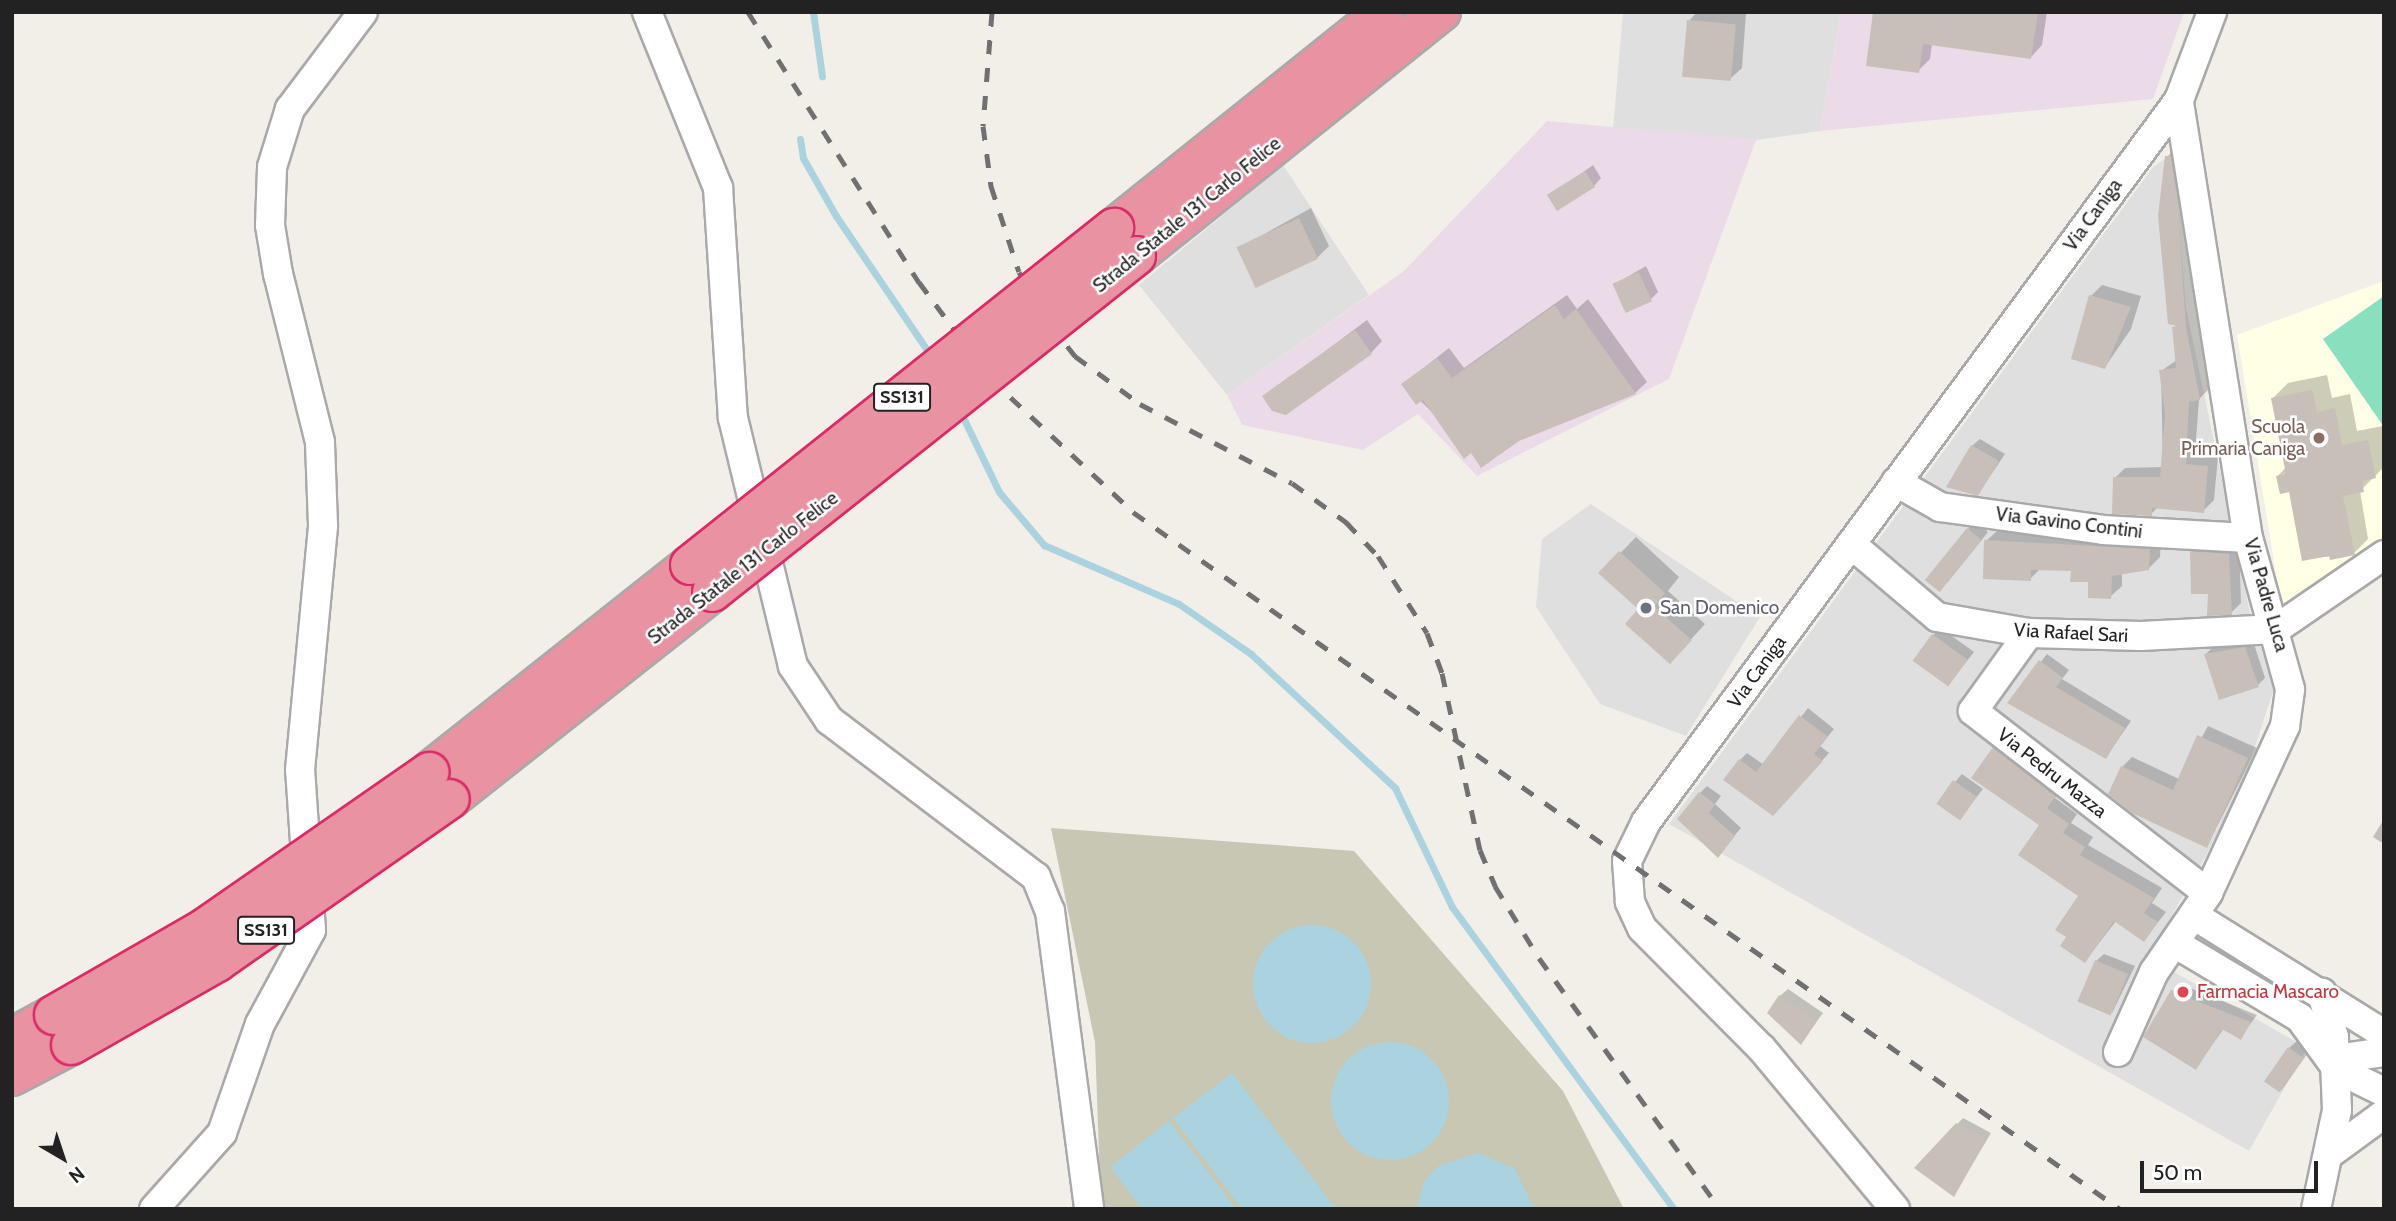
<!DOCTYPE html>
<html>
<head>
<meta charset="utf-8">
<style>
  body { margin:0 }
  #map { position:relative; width:2396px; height:1221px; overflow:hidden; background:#f2efe9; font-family:Cabin,sans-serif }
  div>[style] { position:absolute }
  .residential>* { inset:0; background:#e0dfdf }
  .industrial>* { inset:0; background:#ebdbe8 }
  .education>* { inset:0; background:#ffffe5 }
  .construction>* { inset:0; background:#c7c7b4 }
  .pitch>* { inset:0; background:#88e0be }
  .water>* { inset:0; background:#aad3df }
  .round { border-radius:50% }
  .shadow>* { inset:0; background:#0003 }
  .stream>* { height:7px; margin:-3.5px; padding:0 3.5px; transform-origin:3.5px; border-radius:3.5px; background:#aad3df }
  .building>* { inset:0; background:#c7bfb8; transform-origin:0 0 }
  .roads { filter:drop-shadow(2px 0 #a9a9a9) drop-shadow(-2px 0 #a9a9a9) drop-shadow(0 2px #a9a9a9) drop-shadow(0 -2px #a9a9a9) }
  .minor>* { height:28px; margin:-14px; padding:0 14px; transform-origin:14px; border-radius:14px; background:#fff }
  .highway>* { height:38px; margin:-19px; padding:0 19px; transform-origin:19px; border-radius:19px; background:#e892a2 }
  .rail>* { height:5px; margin-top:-2.5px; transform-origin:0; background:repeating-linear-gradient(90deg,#707070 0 14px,transparent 0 28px) }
  .bridges { filter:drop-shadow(2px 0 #dc2a67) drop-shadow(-2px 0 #dc2a67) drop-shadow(0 2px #dc2a67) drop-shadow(0 -2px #dc2a67) }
  .highway-bridge>* { height:38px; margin:-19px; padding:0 19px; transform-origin:19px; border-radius:19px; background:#e892a2 }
  .dots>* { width:19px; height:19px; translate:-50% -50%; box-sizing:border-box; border:4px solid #fff; border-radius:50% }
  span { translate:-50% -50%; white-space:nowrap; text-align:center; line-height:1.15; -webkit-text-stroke:5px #fff; paint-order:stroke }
  .shield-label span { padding:2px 5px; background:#fff; border:2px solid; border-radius:5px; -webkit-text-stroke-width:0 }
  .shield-label { font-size:18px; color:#222; font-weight:700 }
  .street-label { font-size:19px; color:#222 }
  .education-label { font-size:19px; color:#785e54 }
  .right { translate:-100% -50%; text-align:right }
  .worship-label { font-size:19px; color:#5b616d }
  .left { translate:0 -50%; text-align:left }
  .health-label { font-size:19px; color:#be3a42 }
  .frame { position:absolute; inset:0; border:14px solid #222; pointer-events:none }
  .north { position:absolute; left:28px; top:1123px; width:70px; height:70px; -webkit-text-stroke:5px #fff; paint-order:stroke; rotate:141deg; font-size:19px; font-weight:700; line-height:28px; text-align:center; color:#222 }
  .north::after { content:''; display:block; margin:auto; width:24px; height:32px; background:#222; clip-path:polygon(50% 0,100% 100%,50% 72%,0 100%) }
  .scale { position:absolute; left:2140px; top:1161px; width:178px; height:32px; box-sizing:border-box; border:4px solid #222; border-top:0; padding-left:9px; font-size:21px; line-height:24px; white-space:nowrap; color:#222; -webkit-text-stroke:5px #fff; paint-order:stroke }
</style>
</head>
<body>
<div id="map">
  <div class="residential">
    <div style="clip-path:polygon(1623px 12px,1841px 12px,1820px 131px,1756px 140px,1613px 130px)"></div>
    <div style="clip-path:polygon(2173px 153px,2186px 308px,2250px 613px,2274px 689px,2236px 803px,2148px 957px,2307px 1048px,2249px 1151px,1669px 824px,2153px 167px)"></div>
    <div style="clip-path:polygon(1283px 165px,1369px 295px,1227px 395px,1139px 285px)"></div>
    <div style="clip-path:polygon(1591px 504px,1760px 617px,1686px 736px,1600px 704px,1536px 607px,1542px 539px)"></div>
  </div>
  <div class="industrial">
    <div style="clip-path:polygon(1841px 12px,2184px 12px,2153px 99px,1820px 131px)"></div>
    <div style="clip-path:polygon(1547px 121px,1756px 140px,1669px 379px,1477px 476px,1418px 414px,1363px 450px,1242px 425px,1227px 395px,1404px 271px)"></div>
  </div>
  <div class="education">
    <div style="clip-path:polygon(2384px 281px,2384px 541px,2282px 610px,2237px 335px)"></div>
  </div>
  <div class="construction">
    <div style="clip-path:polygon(1051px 828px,1354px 851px,1563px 1091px,1624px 1209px,1101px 1209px,1095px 1042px)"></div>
  </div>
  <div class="pitch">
    <div style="clip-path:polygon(2384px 296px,2384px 427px,2323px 339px)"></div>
  </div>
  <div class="water">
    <div class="round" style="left:1253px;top:925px;width:118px;height:118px"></div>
    <div class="round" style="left:1331px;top:1042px;width:118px;height:118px"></div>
    <div style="clip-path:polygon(1232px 1073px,1336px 1209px,1242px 1209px,1173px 1118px)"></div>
    <div style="clip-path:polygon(1169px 1121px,1236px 1209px,1142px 1209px,1110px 1167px)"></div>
    <div style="clip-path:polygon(1477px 1153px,1514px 1168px,1534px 1209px,1416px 1209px,1425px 1180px,1438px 1166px)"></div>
  </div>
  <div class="shadow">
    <div style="clip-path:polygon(1697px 12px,1746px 13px,1742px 68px,1730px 79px,1689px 21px)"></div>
    <div style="clip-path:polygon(1875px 12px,2047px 12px,2042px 45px,2031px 57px,1932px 44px,1930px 59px,1918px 71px)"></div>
    <div style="clip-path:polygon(2177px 146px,2210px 388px,2199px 399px,2195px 454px,2218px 456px,2214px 500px,2203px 511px,2158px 507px,2151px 514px,2115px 478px,2125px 468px,2163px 467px,2161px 371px,2177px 360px,2167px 157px)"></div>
    <div style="clip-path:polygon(1593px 165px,1601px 178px,1594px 186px,1550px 196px)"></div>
    <div style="clip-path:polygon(1311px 208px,1329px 246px,1317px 258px,1239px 248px)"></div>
    <div style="clip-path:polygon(1646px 266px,1658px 292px,1651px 299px,1615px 284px)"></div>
    <div style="clip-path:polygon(2102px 285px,2141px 296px,2131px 329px,2105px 367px,2091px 296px)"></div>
    <div style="clip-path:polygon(1567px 295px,1577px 309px,1588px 299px,1647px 382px,1635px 393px,1518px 440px,1472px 451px,1403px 384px,1449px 348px,1464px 368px)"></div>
    <div style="clip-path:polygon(1367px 320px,1382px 341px,1371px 353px,1264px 397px)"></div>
    <div style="clip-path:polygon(2327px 375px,2332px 398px,2350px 394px,2357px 431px,2383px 426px,2384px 467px,2360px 491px,2368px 539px,2353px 554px,2304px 559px,2291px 490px,2278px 476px,2286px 467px,2273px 398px,2288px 383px)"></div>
    <div style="clip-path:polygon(1980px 439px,2005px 454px,1978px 494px,1972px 446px)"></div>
    <div style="clip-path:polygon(1976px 522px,1988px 532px,1947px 583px,1968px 529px)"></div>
    <div style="clip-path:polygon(1998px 530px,2161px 538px,2160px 557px,2149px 568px,2122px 573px,2122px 586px,2110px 597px,2072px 569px,2041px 568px,2030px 579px,1986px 541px)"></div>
    <div style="clip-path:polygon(1636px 537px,1679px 577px,1668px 591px,1705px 624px,1685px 646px,1601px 573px)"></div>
    <div style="clip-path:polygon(2202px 542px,2239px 544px,2241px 603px,2231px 613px,2192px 552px)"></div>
    <div style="clip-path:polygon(1941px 628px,1974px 652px,1948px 685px,1933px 635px)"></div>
    <div style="clip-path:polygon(2253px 641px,2265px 678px,2258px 685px,2206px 654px,2213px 647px)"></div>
    <div style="clip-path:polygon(2047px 654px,2069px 670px,2062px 679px,2131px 721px,2106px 757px,2010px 703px)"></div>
    <div style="clip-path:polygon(1808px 708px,1834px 729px,1820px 746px,1829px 753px,1780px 807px,1740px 760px,1747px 753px,1764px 765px)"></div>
    <div style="clip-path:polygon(2208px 726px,2257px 748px,2207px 846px,2122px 767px,2132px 757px,2179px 779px)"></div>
    <div style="clip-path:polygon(2003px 739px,2064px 786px,2055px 798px,2077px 814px,2071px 823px,2093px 837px,2088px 845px,2162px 888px,2152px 903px,2166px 912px,2144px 940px,2116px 921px,2085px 961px,2069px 937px,2081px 896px,1994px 749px)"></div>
    <div style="clip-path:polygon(1962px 774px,1983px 789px,1959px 819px,1955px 782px)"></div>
    <div style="clip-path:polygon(1707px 786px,1721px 796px,1715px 804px,1741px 828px,1718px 855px,1700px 793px)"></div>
    <div style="clip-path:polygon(2384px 819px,2384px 844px,2373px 837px)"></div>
    <div style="clip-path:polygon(2104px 954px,2135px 966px,2112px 1013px,2096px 961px)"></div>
    <div style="clip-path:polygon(2180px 984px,2257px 1015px,2240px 1038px,2224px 1028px,2196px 1068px,2172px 992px)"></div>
    <div style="clip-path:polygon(1788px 989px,1823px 1013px,1801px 1043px,1780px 996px)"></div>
    <div style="clip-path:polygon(2297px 1041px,2310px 1050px,2281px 1091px,2289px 1048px)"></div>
    <div style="clip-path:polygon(1963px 1118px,1991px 1133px,1954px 1195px,1916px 1168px)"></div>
  </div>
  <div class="stream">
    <div style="left:813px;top:12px;width:65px;rotate:82deg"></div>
    <div style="left:800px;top:139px;width:19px;rotate:81deg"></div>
    <div style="left:803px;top:158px;width:67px;rotate:60.4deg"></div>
    <div style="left:836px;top:216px;width:171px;rotate:55.8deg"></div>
    <div style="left:960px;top:411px;width:90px;rotate:64.3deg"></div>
    <div style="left:999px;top:492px;width:70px;rotate:49.7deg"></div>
    <div style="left:1044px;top:545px;width:147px;rotate:23.6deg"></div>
    <div style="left:1179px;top:604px;width:88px;rotate:34.8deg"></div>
    <div style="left:1251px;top:654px;width:197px;rotate:42.9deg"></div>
    <div style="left:1395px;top:788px;width:132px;rotate:64.4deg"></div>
    <div style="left:1452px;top:907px;width:375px;rotate:53.7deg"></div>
  </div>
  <div class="building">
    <div style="clip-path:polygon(1873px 12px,2038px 12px,2031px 59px,1923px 44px,1919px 73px,1866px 66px)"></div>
    <div style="left:1687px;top:20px;width:49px;height:57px;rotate:5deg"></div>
    <div style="clip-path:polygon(2165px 156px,2171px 156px,2177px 196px,2186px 327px,2200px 400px,2189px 402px,2186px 464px,2208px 466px,2204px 513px,2152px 508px,2152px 516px,2112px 514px,2113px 477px,2160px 477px,2165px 414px,2159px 370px,2176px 368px,2172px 327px,2178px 326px,2168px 324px,2158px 216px)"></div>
    <div style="left:1585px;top:171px;width:19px;height:45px;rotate:58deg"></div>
    <div style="left:1299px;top:218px;width:45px;height:69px;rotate:65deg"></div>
    <div style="left:1639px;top:272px;width:32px;height:29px;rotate:66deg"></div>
    <div style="clip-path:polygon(2089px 295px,2131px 307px,2105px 369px,2071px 359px)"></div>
    <div style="clip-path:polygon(1555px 305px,1564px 319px,1576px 309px,1636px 394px,1519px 441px,1481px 468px,1471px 453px,1464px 459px,1423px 400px,1416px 405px,1401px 384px,1437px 358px,1452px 378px)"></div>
    <div style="clip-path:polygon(1355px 330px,1372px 354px,1286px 415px,1272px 411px,1262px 396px)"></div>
    <div style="clip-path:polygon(2312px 390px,2317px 412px,2335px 408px,2342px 445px,2368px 440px,2376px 478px,2362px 481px,2364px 492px,2343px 496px,2355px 555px,2330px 560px,2329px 556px,2302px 561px,2289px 492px,2280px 494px,2276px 476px,2286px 474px,2271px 398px)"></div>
    <div style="clip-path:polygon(1971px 445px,1999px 461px,1978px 496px,1946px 487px)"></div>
    <div style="left:1967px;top:528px;width:19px;height:67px;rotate:39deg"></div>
    <div style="clip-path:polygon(1984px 540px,2150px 549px,2149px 570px,2112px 576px,2111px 599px,2088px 598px,2088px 582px,2070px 582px,2071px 571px,2031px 570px,2031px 581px,1983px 579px)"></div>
    <div style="clip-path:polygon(1619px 551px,1665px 593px,1654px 607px,1692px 640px,1670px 664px,1625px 624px,1638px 609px,1598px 573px)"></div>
    <div style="clip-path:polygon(2190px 551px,2229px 554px,2232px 615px,2207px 616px,2208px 594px,2191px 594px)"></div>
    <div style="left:1932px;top:634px;width:44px;height:33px;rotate:36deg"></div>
    <div style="clip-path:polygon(2245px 647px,2259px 687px,2219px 700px,2204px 654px)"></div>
    <div style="clip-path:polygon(2039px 660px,2063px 678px,2056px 687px,2125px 728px,2106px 759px,2007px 703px)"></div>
    <div style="clip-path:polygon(1799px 715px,1828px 737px,1814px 754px,1823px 761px,1773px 816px,1723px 780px,1739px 759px,1756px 772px)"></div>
    <div style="clip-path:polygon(2197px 735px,2248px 758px,2207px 848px,2132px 813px,2108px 794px,2121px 766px,2173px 790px)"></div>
    <div style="clip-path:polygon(1993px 747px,2056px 796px,2047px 808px,2069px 824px,2063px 833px,2085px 847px,2080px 855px,2154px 898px,2144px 913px,2158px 922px,2144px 942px,2114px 921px,2085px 963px,2060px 946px,2066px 937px,2055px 930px,2078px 896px,2018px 855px,2039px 825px,1971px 778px)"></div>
    <div style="left:1953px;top:780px;width:29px;height:29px;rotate:35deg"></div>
    <div style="clip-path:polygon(1699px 792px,1715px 804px,1709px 813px,1735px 836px,1718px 858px,1677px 819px)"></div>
    <div style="left:2095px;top:960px;width:36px;height:45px;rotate:23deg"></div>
    <div style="clip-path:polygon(2171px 990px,2196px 1001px,2251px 1022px,2241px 1040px,2222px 1029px,2196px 1070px,2143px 1037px)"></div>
    <div style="clip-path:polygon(1779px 995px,1817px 1021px,1801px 1045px,1767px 1013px)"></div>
    <div style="left:2288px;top:1047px;width:19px;height:42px;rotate:35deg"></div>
    <div style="clip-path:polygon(1956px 1123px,1986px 1140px,1954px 1197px,1914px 1168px)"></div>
  </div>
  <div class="roads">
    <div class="minor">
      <div style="left:647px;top:12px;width:190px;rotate:68deg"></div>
      <div style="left:718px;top:188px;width:230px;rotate:86.3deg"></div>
      <div style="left:733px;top:418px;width:255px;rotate:76.4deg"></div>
      <div style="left:793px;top:666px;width:65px;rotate:56.3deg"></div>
      <div style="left:829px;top:720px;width:260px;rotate:37.2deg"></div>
      <div style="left:1036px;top:877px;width:37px;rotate:68deg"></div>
      <div style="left:1050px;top:911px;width:301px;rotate:82.5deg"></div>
      <div style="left:1896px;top:482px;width:51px;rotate:29.6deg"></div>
      <div style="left:1940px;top:507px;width:165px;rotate:8deg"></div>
      <div style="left:2103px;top:530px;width:145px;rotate:3.2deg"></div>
      <div style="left:1851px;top:544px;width:113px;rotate:40.3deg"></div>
      <div style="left:1937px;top:617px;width:93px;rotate:9.9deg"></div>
      <div style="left:2029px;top:633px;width:112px;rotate:1.5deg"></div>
      <div style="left:2141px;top:636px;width:135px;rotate:-3deg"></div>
      <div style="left:2276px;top:629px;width:131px;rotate:-34.4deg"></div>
      <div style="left:2029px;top:633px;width:96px;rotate:125.7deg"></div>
      <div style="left:1973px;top:711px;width:297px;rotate:37.8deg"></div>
      <div style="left:2195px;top:916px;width:223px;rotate:32deg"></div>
      <div style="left:2176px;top:944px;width:144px;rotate:30.8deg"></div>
      <div style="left:2300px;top:1018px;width:63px;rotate:54deg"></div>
      <div style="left:2337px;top:1069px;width:52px;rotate:26.1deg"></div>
      <div style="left:2118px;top:1052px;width:88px;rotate:-65.8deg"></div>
      <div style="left:2154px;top:972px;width:96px;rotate:-55.6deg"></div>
      <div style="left:2208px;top:893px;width:184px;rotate:-65.2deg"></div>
      <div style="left:2285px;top:726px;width:37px;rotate:-82deg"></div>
      <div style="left:2290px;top:689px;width:157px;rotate:-105.5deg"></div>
      <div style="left:2248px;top:538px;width:443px;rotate:-99deg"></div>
      <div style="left:2337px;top:1069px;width:17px;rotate:-45deg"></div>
      <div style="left:2349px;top:1057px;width:35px;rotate:-8deg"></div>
      <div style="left:2332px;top:1152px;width:64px;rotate:-36.2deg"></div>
      <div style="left:154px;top:1209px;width:102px;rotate:-48.2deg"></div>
      <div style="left:222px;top:1133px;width:115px;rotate:-70.8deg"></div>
      <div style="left:260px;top:1024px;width:107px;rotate:-61.5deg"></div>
      <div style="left:311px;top:930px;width:160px;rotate:-93.9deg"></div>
      <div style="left:300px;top:770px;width:246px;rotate:-84.6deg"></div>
      <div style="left:323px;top:525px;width:83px;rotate:-92.1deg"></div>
      <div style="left:320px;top:442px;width:173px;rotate:-104deg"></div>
      <div style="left:278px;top:274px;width:50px;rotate:-99.3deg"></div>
      <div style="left:270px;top:225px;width:58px;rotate:-88deg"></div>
      <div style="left:272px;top:167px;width:61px;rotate:-72.8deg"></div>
      <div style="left:290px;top:109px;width:121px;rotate:-53deg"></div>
      <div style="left:1895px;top:1209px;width:208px;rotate:-129.7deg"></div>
      <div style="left:1762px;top:1049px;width:170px;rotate:-134.8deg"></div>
      <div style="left:1642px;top:928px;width:29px;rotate:-115deg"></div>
      <div style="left:1630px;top:902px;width:41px;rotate:-94.2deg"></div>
      <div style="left:1627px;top:861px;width:43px;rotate:-64deg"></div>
      <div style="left:1646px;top:822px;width:897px;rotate:-53.56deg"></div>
      <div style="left:2179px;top:100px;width:94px;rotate:-69.4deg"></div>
      <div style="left:2316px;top:1209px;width:101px;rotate:-78deg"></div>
      <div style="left:2337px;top:1110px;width:73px;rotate:-92.4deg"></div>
      <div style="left:2334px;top:1037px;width:46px;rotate:-105.3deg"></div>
    </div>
    <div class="highway">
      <div style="left:1114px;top:228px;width:346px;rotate:-38.7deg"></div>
      <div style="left:1136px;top:256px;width:391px;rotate:-38.7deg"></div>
      <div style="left:429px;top:772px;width:333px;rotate:-38.4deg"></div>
      <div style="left:450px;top:799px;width:334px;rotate:-38.3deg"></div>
      <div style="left:12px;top:1038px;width:48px;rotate:-28.7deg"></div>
      <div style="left:12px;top:1076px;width:67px;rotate:-27.7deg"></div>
    </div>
  </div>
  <div class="rail">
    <div style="left:748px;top:12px;width:320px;rotate:57.7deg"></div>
    <div style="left:919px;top:282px;width:119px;rotate:53.5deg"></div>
    <div style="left:990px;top:378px;width:196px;rotate:43.1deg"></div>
    <div style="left:1133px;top:512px;width:1208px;rotate:35.23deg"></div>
    <div style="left:992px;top:12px;width:114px;rotate:94.5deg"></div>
    <div style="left:983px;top:126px;width:61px;rotate:82.4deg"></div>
    <div style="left:991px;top:186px;width:90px;rotate:72deg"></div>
    <div style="left:1019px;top:272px;width:61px;rotate:59.2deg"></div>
    <div style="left:1050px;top:324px;width:41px;rotate:52deg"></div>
    <div style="left:1075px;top:356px;width:81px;rotate:36.4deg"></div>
    <div style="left:1140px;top:404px;width:171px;rotate:27.5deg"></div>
    <div style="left:1292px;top:483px;width:67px;rotate:35.8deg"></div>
    <div style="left:1346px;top:522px;width:47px;rotate:46.7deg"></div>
    <div style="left:1378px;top:556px;width:91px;rotate:57.5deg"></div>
    <div style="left:1427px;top:633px;width:43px;rotate:69.4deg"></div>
    <div style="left:1442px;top:673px;width:181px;rotate:77.9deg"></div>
    <div style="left:1480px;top:850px;width:39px;rotate:67deg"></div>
    <div style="left:1495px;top:886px;width:84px;rotate:58.6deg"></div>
    <div style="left:1539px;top:958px;width:309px;rotate:54.2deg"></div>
  </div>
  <div class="bridges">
    <div class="highway-bridge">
      <div style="left:690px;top:565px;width:542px;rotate:-38.48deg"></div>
      <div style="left:712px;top:592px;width:541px;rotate:-38.4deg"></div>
      <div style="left:54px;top:1015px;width:171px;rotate:-29.9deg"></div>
      <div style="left:202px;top:930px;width:277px;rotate:-34.8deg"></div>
      <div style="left:71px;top:1045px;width:168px;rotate:-29.6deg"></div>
      <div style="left:217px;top:962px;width:284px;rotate:-35deg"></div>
    </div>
  </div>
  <div class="dots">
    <div style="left:2319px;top:438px;background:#8d6e63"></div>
    <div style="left:1646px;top:608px;background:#6b7280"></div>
    <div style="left:2183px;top:992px;background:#e0444e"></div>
  </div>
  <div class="shield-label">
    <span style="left:902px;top:397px">SS131</span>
    <span style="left:266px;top:930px">SS131</span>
  </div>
  <div class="street-label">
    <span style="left:1187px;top:215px;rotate:-39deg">Strada Statale 131 Carlo Felice</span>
    <span style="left:2093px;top:215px;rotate:-54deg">Via Caniga</span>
    <span style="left:2069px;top:523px;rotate:7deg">Via Gavino Contini</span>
    <span style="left:743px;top:568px;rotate:-38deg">Strada Statale 131 Carlo Felice</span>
    <span style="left:2266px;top:595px;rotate:74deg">Via Padre Luca</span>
    <span style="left:2071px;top:633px;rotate:3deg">Via Rafael Sari</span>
    <span style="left:1757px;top:672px;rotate:-54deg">Via Caniga</span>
    <span style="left:2052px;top:773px;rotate:38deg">Via Pedru Mazza</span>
  </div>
  <div class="education-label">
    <span class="right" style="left:2305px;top:438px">Scuola<br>Primaria Caniga</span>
  </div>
  <div class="worship-label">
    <span class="left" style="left:1660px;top:608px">San Domenico</span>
  </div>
  <div class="health-label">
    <span class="left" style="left:2197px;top:992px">Farmacia Mascaro</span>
  </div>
  <div class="frame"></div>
  <div class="north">N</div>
  <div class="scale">50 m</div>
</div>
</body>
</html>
